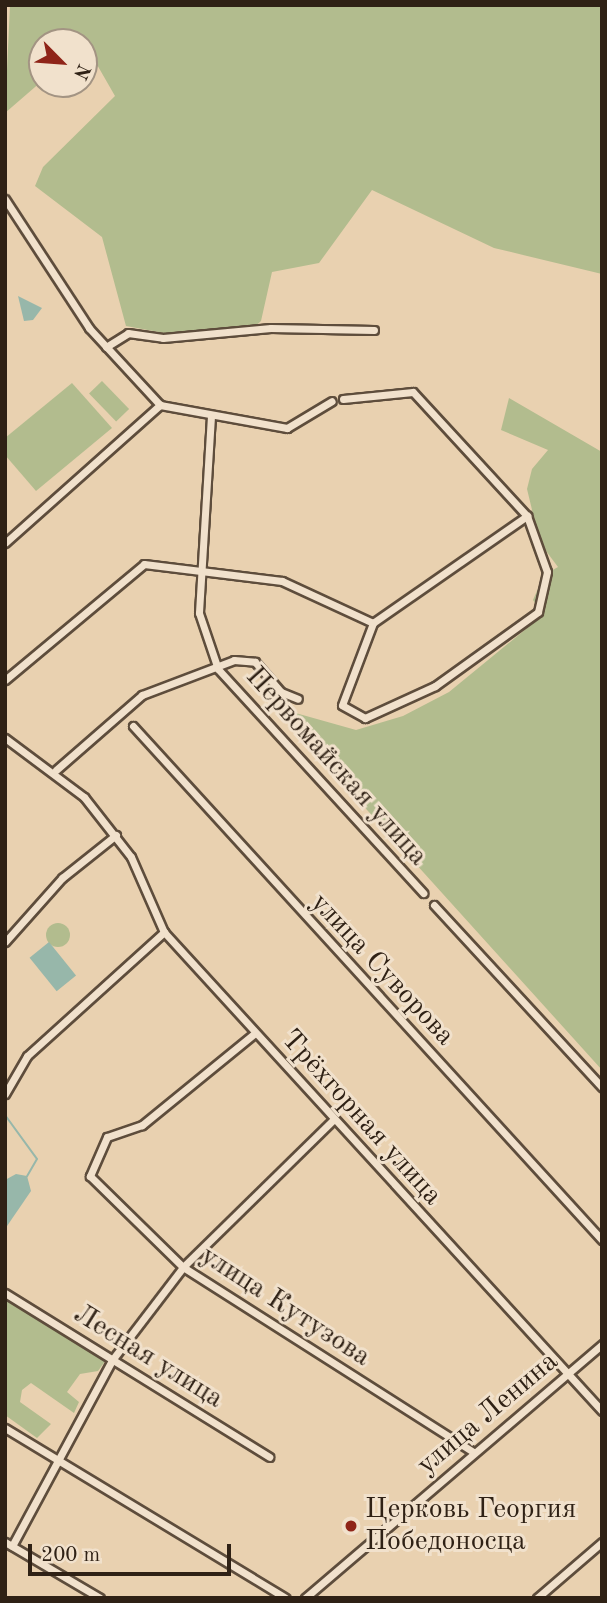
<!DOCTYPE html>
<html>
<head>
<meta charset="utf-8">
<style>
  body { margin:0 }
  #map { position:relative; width:607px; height:1603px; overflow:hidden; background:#e9d1b0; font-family:"Old Standard TT",serif }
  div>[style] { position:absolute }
  .green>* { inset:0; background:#b2bc8e; transform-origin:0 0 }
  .round { border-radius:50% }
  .water>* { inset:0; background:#97b7aa; transform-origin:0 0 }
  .stream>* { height:2px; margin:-1px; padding:0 1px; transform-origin:1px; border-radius:1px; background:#97b7aa }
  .roads { filter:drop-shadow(2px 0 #5e4d3c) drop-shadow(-2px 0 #5e4d3c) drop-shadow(0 2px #5e4d3c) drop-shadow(0 -2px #5e4d3c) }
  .street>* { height:7px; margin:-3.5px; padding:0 3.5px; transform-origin:3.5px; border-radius:3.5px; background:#f1e1cc }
  .dots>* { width:19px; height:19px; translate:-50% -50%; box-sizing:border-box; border:4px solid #f1e1cc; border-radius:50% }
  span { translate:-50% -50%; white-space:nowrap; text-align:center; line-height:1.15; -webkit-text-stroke:6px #f1e1cc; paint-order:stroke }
  .street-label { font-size:28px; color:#2f2115 }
  .poi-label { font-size:28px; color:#2f2115 }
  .left { translate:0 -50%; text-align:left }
  .frame { position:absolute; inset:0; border:7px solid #2f2115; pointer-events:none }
  .north { position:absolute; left:28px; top:28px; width:70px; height:70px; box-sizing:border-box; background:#f1e1cc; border:2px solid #a39483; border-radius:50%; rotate:115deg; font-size:19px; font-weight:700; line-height:28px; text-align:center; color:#2f2115 }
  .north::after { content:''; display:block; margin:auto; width:24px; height:32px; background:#8f2418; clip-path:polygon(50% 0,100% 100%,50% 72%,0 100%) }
  .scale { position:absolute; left:28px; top:1544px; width:203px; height:32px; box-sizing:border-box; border:4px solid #2f2115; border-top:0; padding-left:9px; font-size:21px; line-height:24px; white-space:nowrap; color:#2f2115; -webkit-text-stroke:5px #f1e1cc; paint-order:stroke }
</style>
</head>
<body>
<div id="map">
  <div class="green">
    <div style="clip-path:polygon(602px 5px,602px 274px,494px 248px,372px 190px,319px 263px,272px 272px,261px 321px,250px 331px,164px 333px,126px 326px,102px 237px,35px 186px,43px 167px,115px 96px,84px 42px,42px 42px,42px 81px,5px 113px,10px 5px)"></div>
    <div style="left:102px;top:381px;width:39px;height:18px;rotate:46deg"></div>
    <div style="clip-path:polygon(72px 383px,112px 428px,36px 491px,5px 455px,5px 438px)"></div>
    <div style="clip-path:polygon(509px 398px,602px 452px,602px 1070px,340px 780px,292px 712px,356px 730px,403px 716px,449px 692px,543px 615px,533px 600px,544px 575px,558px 567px,540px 543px,527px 489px,532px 469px,548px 450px,501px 430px)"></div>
    <div class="round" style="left:46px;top:923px;width:24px;height:24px"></div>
    <div style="clip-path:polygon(5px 1298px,106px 1360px,98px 1371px,80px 1374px,67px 1392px,79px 1402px,74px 1413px,31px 1383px,22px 1390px,20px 1402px,51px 1424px,37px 1438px,5px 1415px)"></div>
  </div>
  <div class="water">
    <div style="clip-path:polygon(18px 296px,42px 308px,33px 320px,24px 321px)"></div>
    <div style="left:49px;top:942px;width:43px;height:25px;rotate:51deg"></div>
    <div style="clip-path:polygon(16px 1174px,27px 1176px,31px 1191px,5px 1229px,5px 1180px)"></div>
  </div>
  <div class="stream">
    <div style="left:5px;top:1115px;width:54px;rotate:54deg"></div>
    <div style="left:37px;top:1159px;width:20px;rotate:120deg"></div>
  </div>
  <div class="roads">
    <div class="street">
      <div style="left:5px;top:199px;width:154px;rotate:56.9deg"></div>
      <div style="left:89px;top:328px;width:105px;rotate:47.3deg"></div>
      <div style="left:106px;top:347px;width:26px;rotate:-32deg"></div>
      <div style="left:128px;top:333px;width:35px;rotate:8deg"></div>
      <div style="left:163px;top:338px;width:108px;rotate:-5.3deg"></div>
      <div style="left:271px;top:328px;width:103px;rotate:1.1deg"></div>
      <div style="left:343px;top:399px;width:70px;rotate:-5.7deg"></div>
      <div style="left:413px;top:392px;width:168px;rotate:47.4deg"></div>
      <div style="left:527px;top:516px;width:59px;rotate:70.3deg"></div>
      <div style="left:547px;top:572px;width:41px;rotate:102.7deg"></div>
      <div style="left:538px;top:612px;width:127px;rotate:144.3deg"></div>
      <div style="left:435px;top:686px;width:77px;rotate:155.4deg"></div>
      <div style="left:365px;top:718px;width:26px;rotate:-151deg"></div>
      <div style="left:342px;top:705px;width:88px;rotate:-69.3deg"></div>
      <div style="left:211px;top:416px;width:197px;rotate:93.5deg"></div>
      <div style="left:199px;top:613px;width:59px;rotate:71.3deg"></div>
      <div style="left:218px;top:669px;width:304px;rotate:47.5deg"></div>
      <div style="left:5px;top:543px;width:208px;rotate:-41.7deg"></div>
      <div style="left:160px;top:405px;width:129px;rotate:10.3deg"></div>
      <div style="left:287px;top:428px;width:52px;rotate:-31deg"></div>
      <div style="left:5px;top:680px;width:181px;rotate:-39.8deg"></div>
      <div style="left:144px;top:564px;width:139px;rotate:7deg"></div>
      <div style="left:282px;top:581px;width:100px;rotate:24.8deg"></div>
      <div style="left:373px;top:623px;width:188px;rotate:-34.8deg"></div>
      <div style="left:133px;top:726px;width:696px;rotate:47.62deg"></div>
      <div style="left:5px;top:738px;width:99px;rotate:36.8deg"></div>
      <div style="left:84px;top:797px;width:76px;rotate:51.9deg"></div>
      <div style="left:131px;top:857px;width:82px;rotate:66.3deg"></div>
      <div style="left:164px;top:932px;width:649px;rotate:47.56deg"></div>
      <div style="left:56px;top:770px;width:114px;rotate:-41.1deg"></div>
      <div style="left:142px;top:695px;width:98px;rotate:-20.8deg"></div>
      <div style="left:234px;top:660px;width:21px;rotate:5deg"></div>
      <div style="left:255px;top:662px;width:40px;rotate:49deg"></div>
      <div style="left:281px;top:692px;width:18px;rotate:22deg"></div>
      <div style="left:434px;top:905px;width:248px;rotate:47.3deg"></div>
      <div style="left:5px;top:942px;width:86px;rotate:-48.3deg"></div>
      <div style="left:62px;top:878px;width:69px;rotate:-38.5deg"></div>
      <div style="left:255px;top:1033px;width:146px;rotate:140.8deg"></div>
      <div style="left:142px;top:1125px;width:37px;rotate:161deg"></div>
      <div style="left:107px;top:1137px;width:43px;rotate:113.6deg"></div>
      <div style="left:90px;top:1176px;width:130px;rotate:44.4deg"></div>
      <div style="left:183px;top:1267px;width:344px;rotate:32.5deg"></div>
      <div style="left:5px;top:1094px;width:44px;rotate:-59.9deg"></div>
      <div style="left:27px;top:1056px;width:185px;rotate:-42.1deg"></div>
      <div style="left:5px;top:1293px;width:311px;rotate:31.8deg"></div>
      <div style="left:5px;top:1428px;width:328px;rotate:31.2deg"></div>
      <div style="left:5px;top:1542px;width:110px;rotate:30.5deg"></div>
      <div style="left:12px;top:1546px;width:211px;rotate:-61.7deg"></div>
      <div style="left:112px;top:1360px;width:117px;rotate:-52.6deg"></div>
      <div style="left:183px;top:1267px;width:210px;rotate:-44.4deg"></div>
      <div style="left:305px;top:1598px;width:391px;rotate:-40.5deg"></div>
      <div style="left:537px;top:1598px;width:86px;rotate:-40.7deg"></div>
    </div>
  </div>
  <div class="dots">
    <div style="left:351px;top:1526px;background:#8f2418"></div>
  </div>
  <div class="street-label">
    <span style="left:336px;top:767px;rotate:48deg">Первомайская улица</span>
    <span style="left:382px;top:970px;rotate:47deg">улица Суворова</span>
    <span style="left:361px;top:1118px;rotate:48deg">Трёхгорная улица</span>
    <span style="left:285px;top:1307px;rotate:33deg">улица Кутузова</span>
    <span style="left:148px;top:1357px;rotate:32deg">Лесная улица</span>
    <span style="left:488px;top:1414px;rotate:-40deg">улица Ленина</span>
  </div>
  <div class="poi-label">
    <span class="left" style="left:365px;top:1526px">Церковь Георгия<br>Победоносца</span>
  </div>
  <div class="frame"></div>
  <div class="north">N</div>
  <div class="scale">200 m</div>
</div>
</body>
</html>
